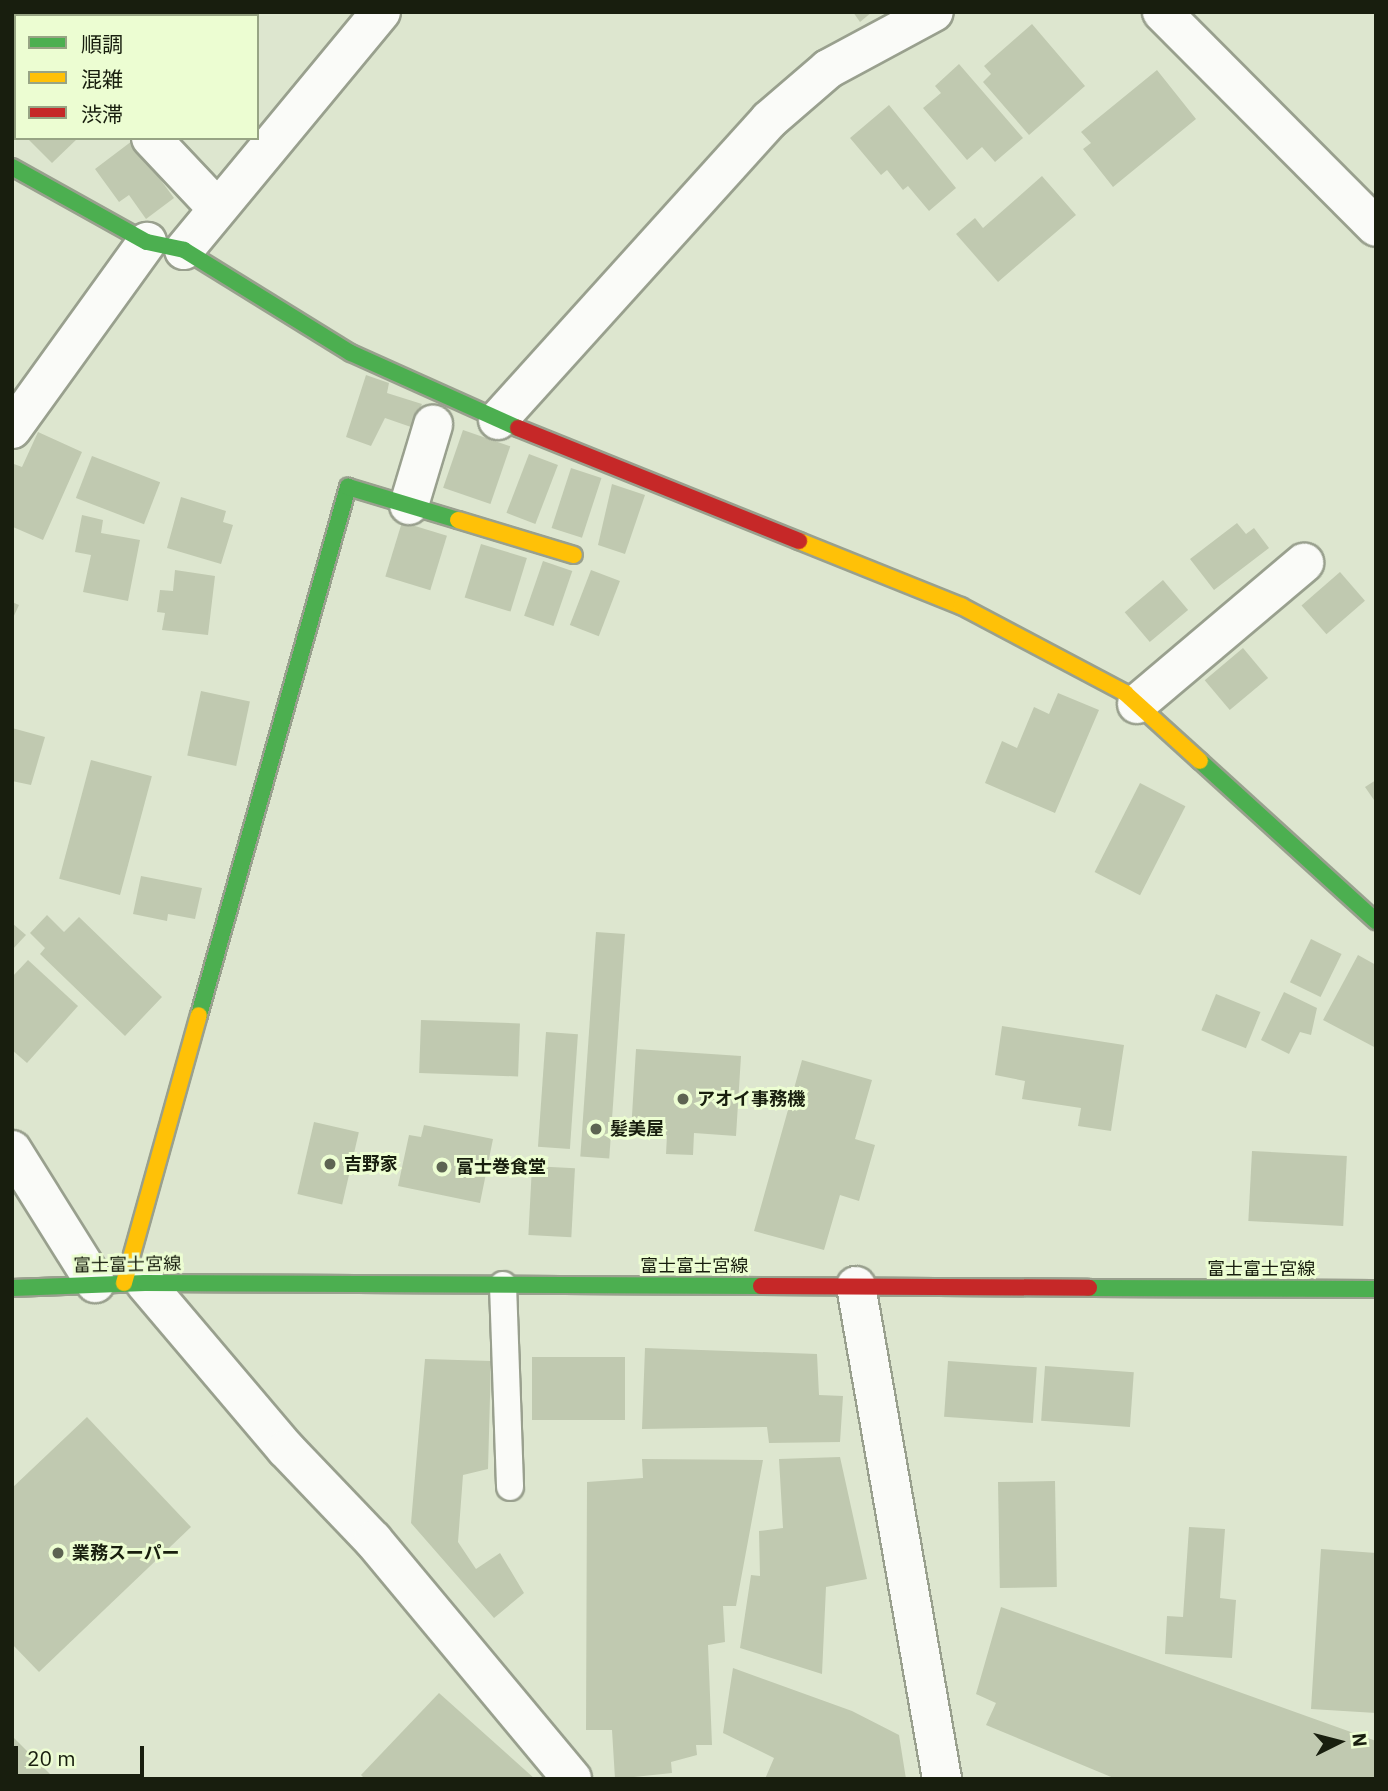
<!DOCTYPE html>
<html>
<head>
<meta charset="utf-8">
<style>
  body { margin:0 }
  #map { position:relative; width:1388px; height:1791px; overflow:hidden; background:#dde6cf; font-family:"IBM Plex Sans","Noto Sans JP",sans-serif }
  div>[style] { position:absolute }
  .building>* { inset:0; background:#c0c9b0; transform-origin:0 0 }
  .roads { filter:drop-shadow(2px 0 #99a08e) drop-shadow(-2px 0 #99a08e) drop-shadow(0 2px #99a08e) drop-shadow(0 -2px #99a08e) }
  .lane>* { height:26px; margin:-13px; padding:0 13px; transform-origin:13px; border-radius:13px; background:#fafbf8 }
  .street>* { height:38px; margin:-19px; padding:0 19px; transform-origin:19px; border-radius:19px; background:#fafbf8 }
  .fast>* { height:16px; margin:-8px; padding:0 8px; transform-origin:8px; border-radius:8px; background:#4caf50 }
  .slow>* { height:16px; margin:-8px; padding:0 8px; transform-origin:8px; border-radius:8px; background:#ffc107 }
  .jam>* { height:16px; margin:-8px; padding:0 8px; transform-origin:8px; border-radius:8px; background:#c62828 }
  .dots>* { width:19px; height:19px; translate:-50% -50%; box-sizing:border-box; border:4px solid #ecfdd2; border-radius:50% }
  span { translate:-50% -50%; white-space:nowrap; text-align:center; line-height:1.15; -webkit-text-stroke:6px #ecfdd2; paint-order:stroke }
  .poi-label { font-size:18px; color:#181e0e; font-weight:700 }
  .left { translate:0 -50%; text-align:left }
  .street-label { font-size:18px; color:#181e0e }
  .frame { position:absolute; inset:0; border:14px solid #181e0e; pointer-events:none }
  .legend { position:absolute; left:14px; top:14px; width:245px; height:126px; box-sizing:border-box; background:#ecfdd2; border:2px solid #97a484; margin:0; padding:9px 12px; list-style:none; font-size:21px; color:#181e0e }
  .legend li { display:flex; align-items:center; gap:14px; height:35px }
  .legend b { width:35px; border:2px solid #97a484 }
  .north { position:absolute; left:1304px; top:1707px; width:70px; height:70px; -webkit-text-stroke:5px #ecfdd2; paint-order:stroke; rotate:84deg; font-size:19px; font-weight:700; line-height:28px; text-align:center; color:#181e0e }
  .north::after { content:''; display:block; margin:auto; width:24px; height:32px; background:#181e0e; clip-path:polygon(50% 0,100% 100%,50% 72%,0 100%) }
  .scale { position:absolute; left:14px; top:1746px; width:130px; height:32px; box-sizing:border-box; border:4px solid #181e0e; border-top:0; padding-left:9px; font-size:21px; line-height:24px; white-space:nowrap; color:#181e0e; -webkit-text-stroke:5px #ecfdd2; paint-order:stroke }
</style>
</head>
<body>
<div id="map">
  <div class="building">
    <div style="left:114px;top:12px;width:63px;height:5px"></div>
    <div style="clip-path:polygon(853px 12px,872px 12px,860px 22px)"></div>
    <div style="clip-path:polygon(1032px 24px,1085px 86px,1029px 135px,983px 82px,991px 74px,984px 66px)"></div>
    <div style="clip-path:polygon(959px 64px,1023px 138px,995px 162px,982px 147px,967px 160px,923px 108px,941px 93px,935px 86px)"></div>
    <div style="clip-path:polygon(1157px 70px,1196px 119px,1113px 187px,1083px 149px,1091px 143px,1081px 132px)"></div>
    <div style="clip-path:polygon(889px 105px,956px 188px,929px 211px,908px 186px,903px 190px,887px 170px,881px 175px,850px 138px)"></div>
    <div style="clip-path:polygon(27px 138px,78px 138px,52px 163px)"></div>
    <div style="clip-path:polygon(132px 141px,174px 198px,146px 219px,129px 195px,119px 202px,95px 169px)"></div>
    <div style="clip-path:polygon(1042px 176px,1076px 215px,998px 282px,956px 234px,975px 218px,983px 228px)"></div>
    <div style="clip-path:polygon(366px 375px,389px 383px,387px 393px,422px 404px,411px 427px,385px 418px,371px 446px,346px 437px)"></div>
    <div style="left:463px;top:430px;width:50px;height:61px;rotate:19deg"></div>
    <div style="clip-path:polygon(38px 432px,82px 452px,43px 540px,13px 527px,12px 468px,14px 464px,22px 467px)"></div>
    <div style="left:529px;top:454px;width:31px;height:63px;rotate:21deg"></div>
    <div style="left:92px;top:456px;width:73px;height:45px;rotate:21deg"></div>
    <div style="left:571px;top:468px;width:32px;height:63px;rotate:18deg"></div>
    <div style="clip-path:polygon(612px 484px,645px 495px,625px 554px,598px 545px)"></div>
    <div style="clip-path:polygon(181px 497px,226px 511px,223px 522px,233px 525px,221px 564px,167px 548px)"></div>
    <div style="clip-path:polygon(82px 515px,103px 520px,101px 533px,140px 540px,128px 601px,83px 592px,91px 555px,75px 552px)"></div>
    <div style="left:402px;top:522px;width:47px;height:57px;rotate:17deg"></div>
    <div style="clip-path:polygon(1237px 523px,1246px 534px,1254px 528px,1269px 548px,1214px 590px,1190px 559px)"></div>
    <div style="left:481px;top:544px;width:48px;height:56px;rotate:17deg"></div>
    <div style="left:543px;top:561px;width:31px;height:58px;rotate:19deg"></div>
    <div style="clip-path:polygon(175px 570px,215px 576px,208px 635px,162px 630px,165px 613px,157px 612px,160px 590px,173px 591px)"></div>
    <div style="left:591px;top:570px;width:31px;height:59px;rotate:21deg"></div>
    <div style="left:1340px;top:572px;width:38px;height:51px;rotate:49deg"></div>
    <div style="left:1163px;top:580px;width:39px;height:50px;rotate:50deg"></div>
    <div style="clip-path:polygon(12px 602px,19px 605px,12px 620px)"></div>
    <div style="left:1243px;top:648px;width:39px;height:50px;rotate:50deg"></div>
    <div style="left:201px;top:691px;width:50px;height:66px;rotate:12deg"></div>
    <div style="clip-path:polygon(1058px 693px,1099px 710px,1055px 813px,985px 783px,1002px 741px,1017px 748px,1034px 707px,1049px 714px)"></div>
    <div style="clip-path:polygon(12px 728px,45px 737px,31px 785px,12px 781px)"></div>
    <div style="left:91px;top:760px;width:63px;height:123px;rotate:15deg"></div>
    <div style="clip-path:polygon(1376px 780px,1376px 803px,1365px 787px)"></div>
    <div style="left:1140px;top:783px;width:51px;height:100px;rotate:27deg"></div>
    <div style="clip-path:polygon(141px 876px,202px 888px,195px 919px,168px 914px,167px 921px,133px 914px)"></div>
    <div style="clip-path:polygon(47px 915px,64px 932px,79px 917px,162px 997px,125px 1036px,40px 954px,45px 948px,30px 933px)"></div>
    <div style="clip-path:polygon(12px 923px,26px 935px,12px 950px)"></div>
    <div style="left:596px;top:932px;width:29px;height:225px;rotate:4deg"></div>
    <div style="left:1311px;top:939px;width:34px;height:48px;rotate:26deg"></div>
    <div style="clip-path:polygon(1358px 955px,1376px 965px,1376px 1048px,1323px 1020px)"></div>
    <div style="clip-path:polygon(28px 960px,78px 1006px,27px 1063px,12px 1050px,12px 977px)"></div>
    <div style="clip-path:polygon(1284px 992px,1317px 1008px,1311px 1035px,1300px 1032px,1289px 1054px,1261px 1040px)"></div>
    <div style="left:1216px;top:994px;width:48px;height:39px;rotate:22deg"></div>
    <div style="left:421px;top:1020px;width:99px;height:53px;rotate:2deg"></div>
    <div style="clip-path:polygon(1002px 1026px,1124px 1045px,1111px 1131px,1078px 1126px,1081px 1108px,1022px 1099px,1025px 1081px,995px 1075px)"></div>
    <div style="left:546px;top:1032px;width:32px;height:115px;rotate:4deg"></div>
    <div style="clip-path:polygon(636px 1049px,741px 1056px,736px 1136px,694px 1133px,693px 1155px,666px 1154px,667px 1135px,631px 1132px)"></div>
    <div style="clip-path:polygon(802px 1060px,872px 1080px,855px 1139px,875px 1145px,859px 1201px,840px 1195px,824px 1250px,754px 1231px)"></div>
    <div style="left:314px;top:1122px;width:46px;height:74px;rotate:13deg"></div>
    <div style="clip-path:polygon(424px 1125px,493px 1139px,480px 1203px,398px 1186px,409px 1135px,421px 1137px)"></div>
    <div style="left:1252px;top:1151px;width:95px;height:70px;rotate:3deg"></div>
    <div style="left:532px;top:1166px;width:43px;height:69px;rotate:3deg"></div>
    <div style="clip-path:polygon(645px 1348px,817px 1354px,819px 1395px,843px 1396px,840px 1442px,769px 1443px,767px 1427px,642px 1429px)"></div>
    <div style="left:625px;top:1357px;width:63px;height:93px;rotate:90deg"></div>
    <div style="clip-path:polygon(425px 1359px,491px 1361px,488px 1469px,463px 1475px,458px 1542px,476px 1569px,500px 1553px,524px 1593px,494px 1618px,411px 1523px)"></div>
    <div style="left:948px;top:1361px;width:89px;height:56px;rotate:4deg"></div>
    <div style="left:1045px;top:1366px;width:89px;height:55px;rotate:4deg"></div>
    <div style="clip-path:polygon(87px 1417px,191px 1527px,39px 1672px,12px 1644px,12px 1488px)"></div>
    <div style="clip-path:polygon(840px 1457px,867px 1579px,826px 1587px,822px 1674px,740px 1648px,751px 1575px,760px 1576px,759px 1531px,783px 1528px,779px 1459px)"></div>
    <div style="clip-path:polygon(642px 1459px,763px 1460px,736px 1606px,723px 1606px,725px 1642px,708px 1645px,712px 1745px,696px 1745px,697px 1755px,671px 1762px,672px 1773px,615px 1779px,612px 1730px,586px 1730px,587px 1482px,643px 1478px)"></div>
    <div style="left:1055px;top:1481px;width:106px;height:57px;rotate:89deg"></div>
    <div style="clip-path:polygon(1189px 1527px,1225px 1529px,1220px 1598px,1236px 1600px,1232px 1658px,1165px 1654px,1167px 1616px,1183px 1617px)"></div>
    <div style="clip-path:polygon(1321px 1549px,1376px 1553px,1376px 1713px,1311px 1709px)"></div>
    <div style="clip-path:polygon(1001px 1607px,1376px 1741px,1376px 1779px,1116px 1779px,986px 1725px,996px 1703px,976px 1694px)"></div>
    <div style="clip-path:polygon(733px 1668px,852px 1711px,899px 1735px,906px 1779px,765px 1779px,774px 1758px,723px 1733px)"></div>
    <div style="clip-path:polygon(439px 1693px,535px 1779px,365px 1779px,361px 1775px)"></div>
    <div style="clip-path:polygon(12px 1736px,55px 1779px,12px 1779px)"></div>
  </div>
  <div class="roads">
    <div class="lane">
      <div style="left:503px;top:1285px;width:202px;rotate:88deg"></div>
    </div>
    <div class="street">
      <div style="left:31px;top:12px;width:6px;rotate:45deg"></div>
      <div style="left:1162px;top:12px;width:303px;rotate:45.1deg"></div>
      <div style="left:151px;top:138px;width:96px;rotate:46.7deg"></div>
      <div style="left:184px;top:250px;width:309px;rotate:-50.4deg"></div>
      <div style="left:498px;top:420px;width:404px;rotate:-47.9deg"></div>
      <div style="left:769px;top:120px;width:78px;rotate:-40.8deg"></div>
      <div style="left:828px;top:69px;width:120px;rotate:-28.3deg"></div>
      <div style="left:12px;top:429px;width:231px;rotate:-54.2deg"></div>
      <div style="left:409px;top:505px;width:84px;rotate:-73.3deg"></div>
      <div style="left:1137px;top:704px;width:219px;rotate:-40.2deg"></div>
      <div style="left:12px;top:1150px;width:157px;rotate:58deg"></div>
      <div style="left:145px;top:1283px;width:218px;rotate:49.7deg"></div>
      <div style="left:286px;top:1449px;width:126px;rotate:46.3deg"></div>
      <div style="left:373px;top:1540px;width:311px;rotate:50.2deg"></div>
      <div style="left:856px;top:1286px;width:500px;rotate:80.1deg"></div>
    </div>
    <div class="fast">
      <div style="left:12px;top:167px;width:154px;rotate:29.1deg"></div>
      <div style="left:147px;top:242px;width:38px;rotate:12deg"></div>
      <div style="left:184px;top:250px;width:196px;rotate:31.7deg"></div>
      <div style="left:351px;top:353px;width:183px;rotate:24.2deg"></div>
      <div style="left:1200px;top:761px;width:238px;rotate:42.3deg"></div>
      <div style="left:199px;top:1015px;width:549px;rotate:-74.24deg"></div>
      <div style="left:348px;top:487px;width:115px;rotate:16.7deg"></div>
      <div style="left:12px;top:1288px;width:133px;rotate:-2.2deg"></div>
      <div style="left:145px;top:1283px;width:616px;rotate:0.28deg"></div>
      <div style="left:1089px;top:1288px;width:287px;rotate:0.2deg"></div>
    </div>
    <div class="slow">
      <div style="left:458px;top:520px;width:121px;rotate:16.8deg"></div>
      <div style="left:799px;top:541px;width:175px;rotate:21.9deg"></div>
      <div style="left:961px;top:606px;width:186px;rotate:27.9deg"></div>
      <div style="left:1125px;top:693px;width:101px;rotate:42.2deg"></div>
      <div style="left:124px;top:1283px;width:278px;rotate:-74.4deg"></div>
    </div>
    <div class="jam">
      <div style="left:518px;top:428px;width:303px;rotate:21.9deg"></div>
      <div style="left:761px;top:1286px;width:328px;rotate:0.3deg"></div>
    </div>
  </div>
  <div class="dots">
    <div style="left:683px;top:1099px;background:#5d6452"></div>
    <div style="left:596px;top:1129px;background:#5d6452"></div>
    <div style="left:330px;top:1164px;background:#5d6452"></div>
    <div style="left:442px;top:1167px;background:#5d6452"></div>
    <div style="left:58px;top:1553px;background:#5d6452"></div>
  </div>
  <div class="poi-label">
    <span class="left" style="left:697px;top:1099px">アオイ事務機</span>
    <span class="left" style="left:610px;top:1129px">髪美屋</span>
    <span class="left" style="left:344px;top:1164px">吉野家</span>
    <span class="left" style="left:456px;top:1167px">富士巻食堂</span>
    <span class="left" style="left:72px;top:1553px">業務スーパー</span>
  </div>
  <div class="street-label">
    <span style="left:127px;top:1265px;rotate:-1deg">富士富士宮線</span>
    <span style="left:694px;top:1266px">富士富士宮線</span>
    <span style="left:1261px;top:1269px">富士富士宮線</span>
  </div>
  <div class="frame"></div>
  <ul class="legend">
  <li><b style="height:9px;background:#4caf50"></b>順調</li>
  <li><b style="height:9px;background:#ffc107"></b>混雑</li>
  <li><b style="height:9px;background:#c62828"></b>渋滞</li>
  </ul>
  <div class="north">N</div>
  <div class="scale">20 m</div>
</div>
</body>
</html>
